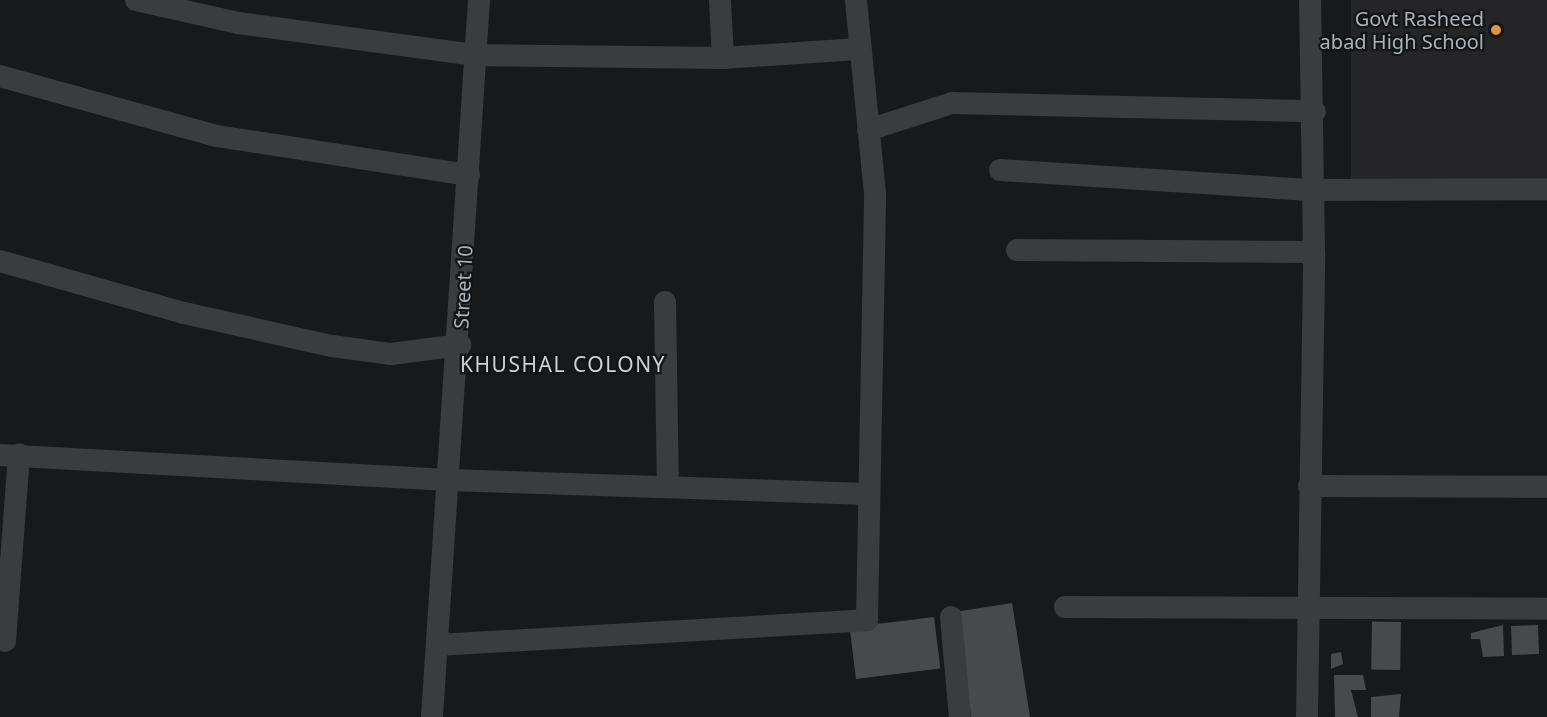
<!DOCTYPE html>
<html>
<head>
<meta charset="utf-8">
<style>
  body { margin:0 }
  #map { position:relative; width:1547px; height:717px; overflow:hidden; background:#18191a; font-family:"Noto Sans",sans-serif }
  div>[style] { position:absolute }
  .built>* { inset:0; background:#252527; transform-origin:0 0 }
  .building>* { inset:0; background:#48494d; transform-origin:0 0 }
  .street>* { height:22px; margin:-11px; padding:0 11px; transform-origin:11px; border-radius:11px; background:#3a3c3f }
  .dots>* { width:16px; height:16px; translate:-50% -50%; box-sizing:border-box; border:3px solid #131415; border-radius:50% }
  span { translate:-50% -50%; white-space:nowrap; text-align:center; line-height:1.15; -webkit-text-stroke:4.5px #131415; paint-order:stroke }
  .poi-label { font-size:20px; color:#acb2b9 }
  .right { translate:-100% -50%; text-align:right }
  .street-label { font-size:20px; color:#acb2b9 }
  .neighbourhood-label { font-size:21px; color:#ccd1d5; letter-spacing:1.5px }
</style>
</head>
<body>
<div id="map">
  <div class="built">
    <div style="left:1351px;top:0;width:196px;height:182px"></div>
  </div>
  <div class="building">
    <div style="left:1012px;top:603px;width:116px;height:58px;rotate:81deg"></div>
    <div style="left:934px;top:617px;width:52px;height:85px;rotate:83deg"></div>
    <div style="left:1401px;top:622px;width:48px;height:29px;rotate:91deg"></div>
    <div style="clip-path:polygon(1503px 625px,1504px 656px,1483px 657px,1480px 639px,1471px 639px,1471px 633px)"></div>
    <div style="left:1538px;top:625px;width:29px;height:27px;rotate:88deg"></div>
    <div style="clip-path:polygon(1341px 652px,1343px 664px,1331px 669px,1331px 654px)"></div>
    <div style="clip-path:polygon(1334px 675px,1363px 675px,1366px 690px,1351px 690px,1358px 717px,1335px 717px)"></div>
    <div style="clip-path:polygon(1401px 694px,1399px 717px,1371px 717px,1371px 697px)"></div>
  </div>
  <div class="street">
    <div style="left:136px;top:0;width:105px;rotate:12.7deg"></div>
    <div style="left:238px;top:23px;width:240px;rotate:7.7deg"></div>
    <div style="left:476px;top:55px;width:247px;rotate:0.7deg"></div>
    <div style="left:723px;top:58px;width:58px;rotate:-93deg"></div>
    <div style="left:723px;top:58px;width:135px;rotate:-3.8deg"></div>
    <div style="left:0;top:76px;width:225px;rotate:15.5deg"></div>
    <div style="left:217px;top:136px;width:255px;rotate:8.8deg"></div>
    <div style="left:868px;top:130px;width:88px;rotate:-17.8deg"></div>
    <div style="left:952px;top:103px;width:363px;rotate:1.3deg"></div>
    <div style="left:1000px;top:170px;width:313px;rotate:3.7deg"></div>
    <div style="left:1312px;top:190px;width:235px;rotate:-0.2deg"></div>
    <div style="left:1017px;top:250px;width:297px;rotate:0.4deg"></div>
    <div style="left:0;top:261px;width:191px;rotate:15.8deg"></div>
    <div style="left:184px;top:313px;width:152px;rotate:12.6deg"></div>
    <div style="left:332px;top:346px;width:60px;rotate:7.7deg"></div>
    <div style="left:391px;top:354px;width:70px;rotate:-7.4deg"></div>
    <div style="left:665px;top:302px;width:182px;rotate:89.1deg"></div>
    <div style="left:0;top:455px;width:449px;rotate:3.2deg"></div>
    <div style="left:448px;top:480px;width:420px;rotate:1.9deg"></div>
    <div style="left:1309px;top:486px;width:238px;rotate:0.2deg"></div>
    <div style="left:1065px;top:607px;width:482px;rotate:0.2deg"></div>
    <div style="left:951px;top:617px;width:100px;rotate:84.9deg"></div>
    <div style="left:5px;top:641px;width:187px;rotate:-85.7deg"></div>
    <div style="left:437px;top:645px;width:431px;rotate:-3.3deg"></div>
    <div style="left:867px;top:620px;width:426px;rotate:-88.9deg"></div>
    <div style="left:875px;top:194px;width:195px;rotate:-95.6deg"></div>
    <div style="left:432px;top:717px;width:719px;rotate:-86.25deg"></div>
    <div style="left:1307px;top:717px;width:465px;rotate:-89.1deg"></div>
    <div style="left:1314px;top:252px;width:252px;rotate:-90.9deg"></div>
  </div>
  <div class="dots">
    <div style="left:1496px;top:30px;background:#e39147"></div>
  </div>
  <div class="poi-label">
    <span class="right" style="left:1484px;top:30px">Govt Rasheed<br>abad High School</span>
  </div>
  <div class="street-label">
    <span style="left:463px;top:287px;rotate:-87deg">Street 10</span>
  </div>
  <div class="neighbourhood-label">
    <span style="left:563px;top:364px">KHUSHAL COLONY</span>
  </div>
</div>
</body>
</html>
